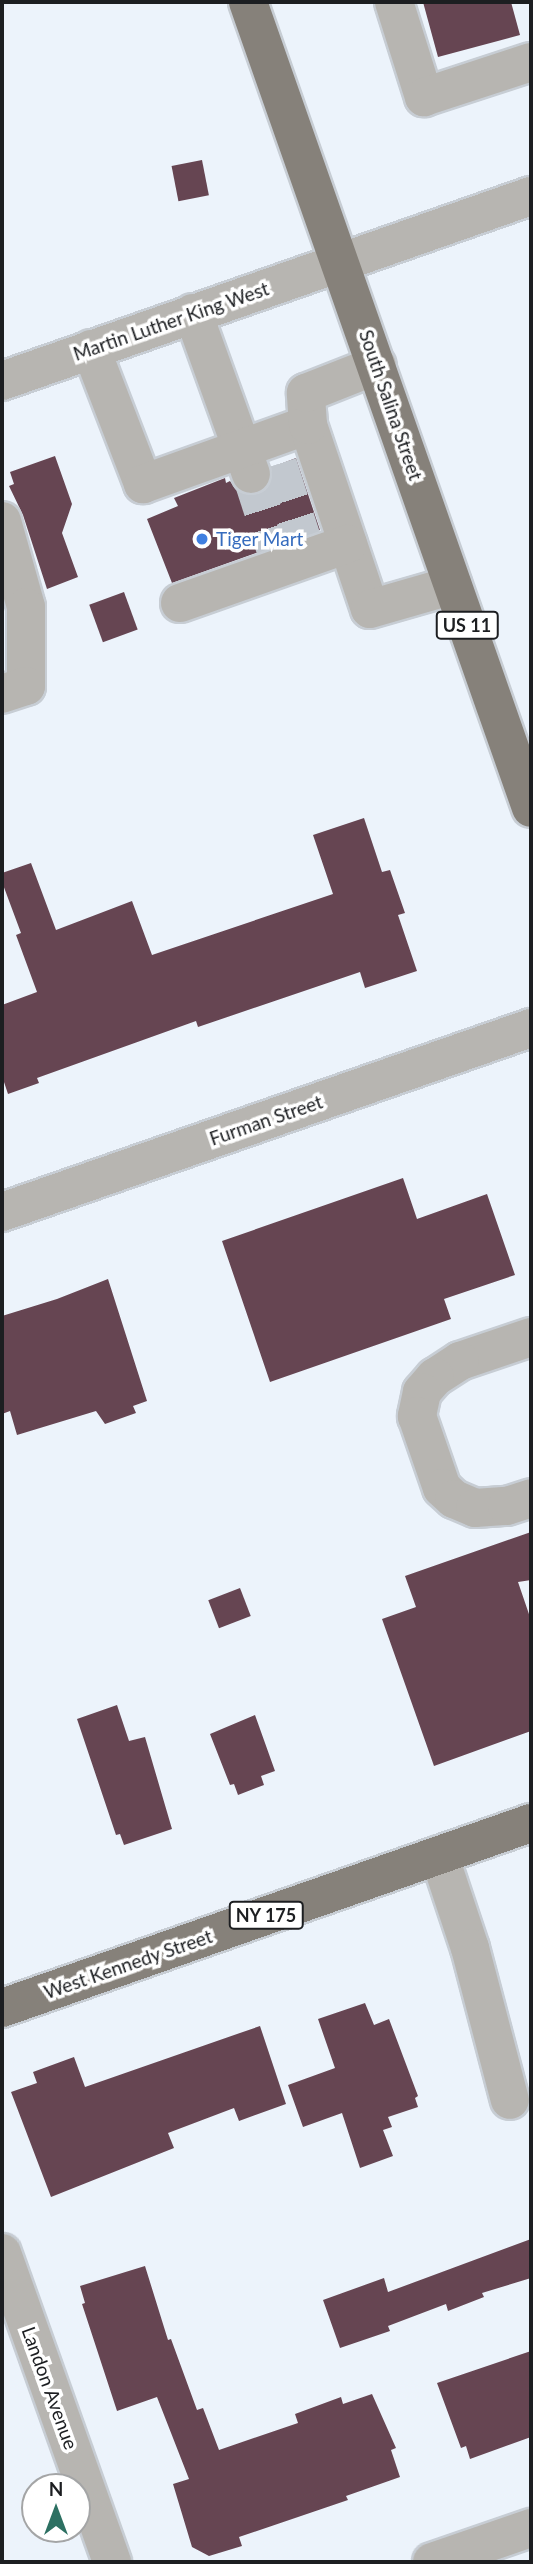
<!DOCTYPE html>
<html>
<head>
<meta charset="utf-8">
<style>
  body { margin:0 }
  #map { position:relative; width:533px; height:2564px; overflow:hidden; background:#ecf3fb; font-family:Lato,sans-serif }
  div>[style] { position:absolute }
  .building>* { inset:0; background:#664552; transform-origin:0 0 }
  .minor-tunnel>* { height:38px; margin-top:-19px; transform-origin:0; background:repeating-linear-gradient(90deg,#c2c8cf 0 38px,transparent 0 57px) }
  .roads { filter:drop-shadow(2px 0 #c7cdd4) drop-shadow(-2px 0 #c7cdd4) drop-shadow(0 2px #c7cdd4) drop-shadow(0 -2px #c7cdd4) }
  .minor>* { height:38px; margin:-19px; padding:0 19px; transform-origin:19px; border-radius:19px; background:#b7b5b1 }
  .major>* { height:38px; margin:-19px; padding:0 19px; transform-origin:19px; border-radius:19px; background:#86817a }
  .dots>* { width:19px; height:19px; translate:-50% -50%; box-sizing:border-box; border:4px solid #fff; border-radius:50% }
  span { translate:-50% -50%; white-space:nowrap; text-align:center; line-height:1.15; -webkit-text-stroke:7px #fff; paint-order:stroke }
  .shield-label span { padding:2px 5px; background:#fff; border:2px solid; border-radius:5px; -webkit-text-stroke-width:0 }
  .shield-label { font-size:18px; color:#1c1e21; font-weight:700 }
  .street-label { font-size:19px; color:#1c1e21 }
  .shop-label { font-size:19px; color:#366cbe }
  .left { translate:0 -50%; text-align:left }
  .frame { position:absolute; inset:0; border:4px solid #1c1e21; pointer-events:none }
  .north { position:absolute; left:21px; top:2473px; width:70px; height:70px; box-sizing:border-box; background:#fff; border:2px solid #a4a5a6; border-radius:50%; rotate:0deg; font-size:19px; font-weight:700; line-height:28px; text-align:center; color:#1c1e21 }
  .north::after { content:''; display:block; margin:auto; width:24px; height:32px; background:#2d7062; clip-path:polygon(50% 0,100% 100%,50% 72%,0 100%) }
</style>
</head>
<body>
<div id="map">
  <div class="building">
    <div style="clip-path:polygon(423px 2px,511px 2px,520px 35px,438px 57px)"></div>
    <div style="left:202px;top:160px;width:36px;height:31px;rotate:79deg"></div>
    <div style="clip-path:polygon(55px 456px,72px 504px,62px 533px,78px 577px,47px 589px,23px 515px,9px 486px,14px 484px,10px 472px)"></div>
    <div style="clip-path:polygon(296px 458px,320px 530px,172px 583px,147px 519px,178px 506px,174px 498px,225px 478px,226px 483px,230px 481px,236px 490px,246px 495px,259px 494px,267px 489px,272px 479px,272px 467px)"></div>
    <div style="left:124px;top:592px;width:40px;height:37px;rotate:70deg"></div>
    <div style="clip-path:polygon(364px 818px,382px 872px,390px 870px,405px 913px,398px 915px,417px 971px,365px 988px,360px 972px,198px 1027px,196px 1021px,37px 1078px,39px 1083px,8px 1094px,2px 1076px,2px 1005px,37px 992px,16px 935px,21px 933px,2px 882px,2px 873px,31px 863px,56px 930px,132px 901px,152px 955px,333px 894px,313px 835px)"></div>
    <div style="clip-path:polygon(403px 1178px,417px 1219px,487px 1194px,515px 1275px,444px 1299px,451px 1319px,270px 1382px,222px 1241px)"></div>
    <div style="clip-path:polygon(108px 1279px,147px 1401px,133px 1406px,136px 1413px,105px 1424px,96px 1411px,17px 1435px,10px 1411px,2px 1414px,2px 1316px,57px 1299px)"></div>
    <div style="clip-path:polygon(531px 1532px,531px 1580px,518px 1582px,531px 1620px,531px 1731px,434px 1766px,382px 1619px,416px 1607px,405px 1576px)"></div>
    <div style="left:240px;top:1588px;width:30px;height:34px;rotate:69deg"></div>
    <div style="clip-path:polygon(117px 1705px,129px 1741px,145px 1737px,172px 1829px,124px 1845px,120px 1834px,116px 1835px,77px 1719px)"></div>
    <div style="clip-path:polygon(255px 1715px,275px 1771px,261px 1776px,264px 1785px,238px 1795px,234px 1784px,230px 1785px,210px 1734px)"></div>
    <div style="clip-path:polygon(365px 2003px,374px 2025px,389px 2019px,418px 2096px,415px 2098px,418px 2107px,388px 2117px,392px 2127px,383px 2130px,393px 2156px,360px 2168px,342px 2113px,303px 2127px,288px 2085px,335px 2068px,318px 2019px)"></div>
    <div style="clip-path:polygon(260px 2026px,286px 2104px,239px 2121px,234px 2108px,168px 2133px,174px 2148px,51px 2197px,11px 2092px,37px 2083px,33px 2072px,74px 2057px,85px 2087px)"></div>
    <div style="clip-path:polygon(531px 2239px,531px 2278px,482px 2293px,484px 2297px,448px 2311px,446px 2304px,388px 2326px,390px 2331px,340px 2348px,323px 2300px,384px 2278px,388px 2292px)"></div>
    <div style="clip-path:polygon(145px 2266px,168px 2340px,171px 2339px,197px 2410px,203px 2408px,219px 2450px,298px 2423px,295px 2414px,341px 2397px,343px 2404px,372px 2394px,396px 2448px,391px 2450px,400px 2477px,346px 2496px,348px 2500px,239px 2537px,242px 2546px,209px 2556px,192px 2547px,173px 2484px,189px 2479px,157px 2397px,117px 2411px,82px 2304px,85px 2303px,80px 2286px)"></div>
    <div style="clip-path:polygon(531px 2351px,531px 2437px,470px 2459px,466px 2446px,461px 2448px,437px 2383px)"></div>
  </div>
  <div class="minor-tunnel">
    <div style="left:278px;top:464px;width:82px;rotate:72.2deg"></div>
    <div style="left:251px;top:474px;width:81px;rotate:72deg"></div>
  </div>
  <div class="roads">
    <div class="minor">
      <div style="left:394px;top:2px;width:100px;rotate:72.5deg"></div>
      <div style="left:424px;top:97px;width:113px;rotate:-18.1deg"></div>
      <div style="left:193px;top:313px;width:171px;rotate:70.2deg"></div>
      <div style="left:91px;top:349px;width:145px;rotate:68.9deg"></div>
      <div style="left:143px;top:484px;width:175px;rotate:-19.7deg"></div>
      <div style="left:308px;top:425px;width:194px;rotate:71.4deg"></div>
      <div style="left:370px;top:609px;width:86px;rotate:-16.1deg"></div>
      <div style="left:2px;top:381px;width:560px;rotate:-19.28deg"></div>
      <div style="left:308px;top:425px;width:32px;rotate:-94deg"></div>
      <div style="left:306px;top:393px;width:76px;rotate:-21.5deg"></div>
      <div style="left:2px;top:521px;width:89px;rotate:74.4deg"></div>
      <div style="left:26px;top:607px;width:79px;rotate:90deg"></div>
      <div style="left:26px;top:686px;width:25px;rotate:162deg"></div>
      <div style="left:180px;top:603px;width:178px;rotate:-19.4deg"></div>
      <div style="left:2px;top:1212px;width:560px;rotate:-19.18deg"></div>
      <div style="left:531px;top:1337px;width:75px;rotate:161.3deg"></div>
      <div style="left:460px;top:1361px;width:30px;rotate:147deg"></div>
      <div style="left:435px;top:1377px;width:20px;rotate:131deg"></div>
      <div style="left:422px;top:1392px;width:25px;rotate:102deg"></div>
      <div style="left:417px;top:1416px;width:76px;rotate:70.9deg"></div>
      <div style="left:442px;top:1488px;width:16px;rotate:43deg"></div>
      <div style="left:454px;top:1499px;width:23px;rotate:23deg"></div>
      <div style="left:475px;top:1508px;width:32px;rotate:-4deg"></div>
      <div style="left:507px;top:1506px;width:25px;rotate:-18deg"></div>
      <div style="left:439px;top:1855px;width:98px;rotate:71.6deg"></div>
      <div style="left:470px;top:1948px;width:157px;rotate:75.3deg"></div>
      <div style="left:2px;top:2253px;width:328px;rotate:70.4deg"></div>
      <div style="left:432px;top:2562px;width:105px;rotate:-19deg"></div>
    </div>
    <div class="major">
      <div style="left:248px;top:2px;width:854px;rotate:70.65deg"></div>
      <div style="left:2px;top:2008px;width:560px;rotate:-19.28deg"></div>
    </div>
  </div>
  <div class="dots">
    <div style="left:202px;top:539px;background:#3f7fe0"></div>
  </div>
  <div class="shield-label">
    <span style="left:467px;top:625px">US 11</span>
    <span style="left:266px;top:1915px">NY 175</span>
  </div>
  <div class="street-label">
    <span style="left:171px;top:321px;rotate:-19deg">Martin Luther King West</span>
    <span style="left:391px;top:405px;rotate:71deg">South Salina Street</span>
    <span style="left:266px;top:1120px;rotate:-19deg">Furman Street</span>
    <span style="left:128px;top:1964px;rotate:-19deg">West Kennedy Street</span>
    <span style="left:50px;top:2388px;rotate:70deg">Landon Avenue</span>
  </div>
  <div class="shop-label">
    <span class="left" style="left:216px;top:539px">Tiger Mart</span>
  </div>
  <div class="frame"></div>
  <div class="north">N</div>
</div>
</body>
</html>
